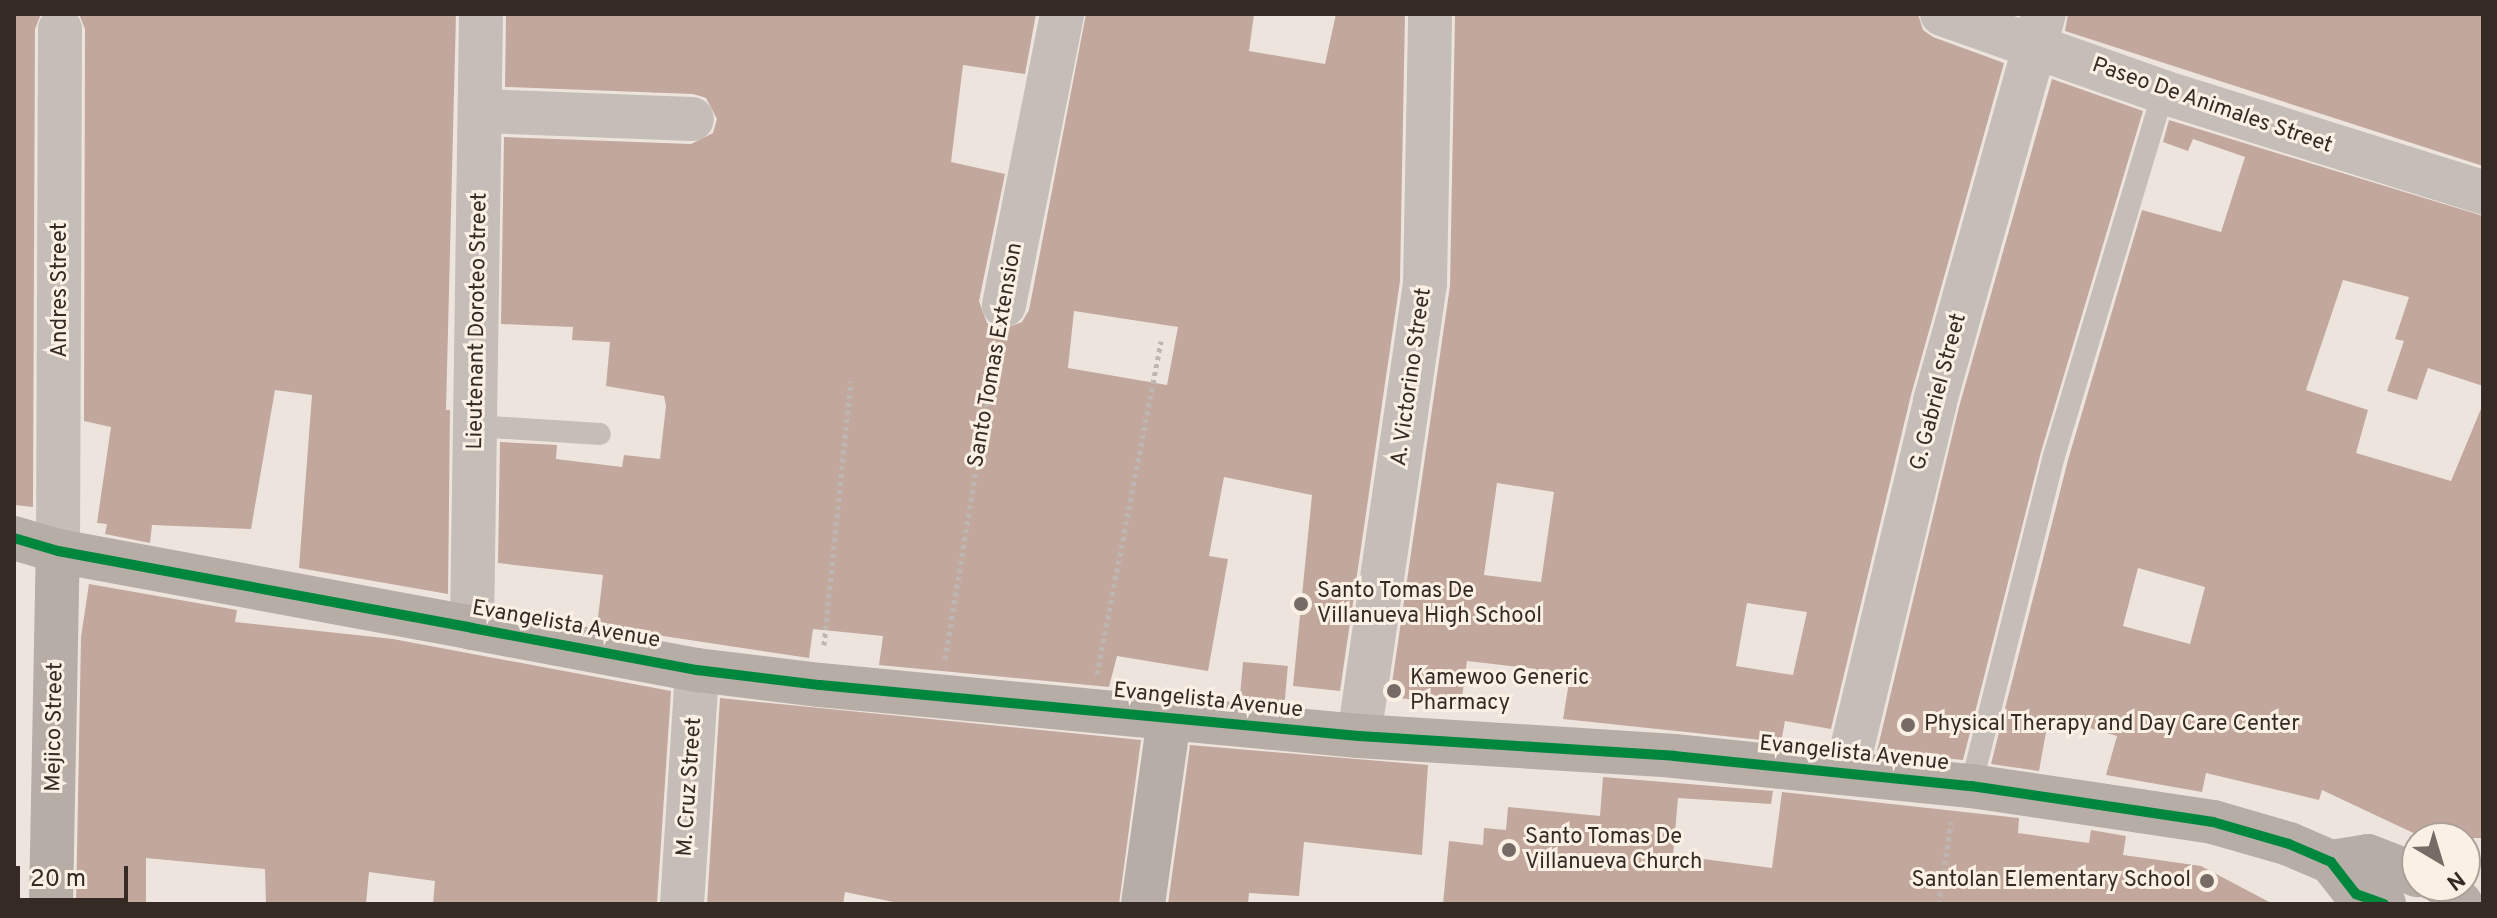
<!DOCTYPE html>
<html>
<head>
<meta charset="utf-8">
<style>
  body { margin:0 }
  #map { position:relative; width:2497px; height:918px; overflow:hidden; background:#ede5dd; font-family:Overpass,sans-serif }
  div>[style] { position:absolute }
  .building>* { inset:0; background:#c2a79d; transform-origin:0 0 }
  .path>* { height:5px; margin-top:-2.5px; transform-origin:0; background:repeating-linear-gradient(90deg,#beb6b0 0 4px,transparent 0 8px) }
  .lane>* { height:22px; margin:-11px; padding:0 11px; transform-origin:11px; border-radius:11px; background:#c5bdb7 }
  .street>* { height:44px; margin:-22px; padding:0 22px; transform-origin:22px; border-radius:22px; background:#c5bdb7 }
  .secondary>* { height:44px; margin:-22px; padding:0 22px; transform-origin:22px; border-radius:22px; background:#b6ada7 }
  .cycleway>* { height:10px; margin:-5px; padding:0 5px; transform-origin:5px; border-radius:5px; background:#00873e }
  .dots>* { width:22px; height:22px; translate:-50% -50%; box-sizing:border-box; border:4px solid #fbf0e4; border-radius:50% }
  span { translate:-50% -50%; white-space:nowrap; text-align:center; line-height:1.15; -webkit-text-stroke:6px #fbf0e4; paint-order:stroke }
  .street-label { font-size:22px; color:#362a25 }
  .poi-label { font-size:22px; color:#362a25 }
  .left { translate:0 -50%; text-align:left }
  .right { translate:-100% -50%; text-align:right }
  .frame { position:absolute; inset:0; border:16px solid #362a25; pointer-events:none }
  .north { position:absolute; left:2401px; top:822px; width:80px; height:80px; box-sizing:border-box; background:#fbf0e4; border:2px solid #aca198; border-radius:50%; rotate:142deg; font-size:22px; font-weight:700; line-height:32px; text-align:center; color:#362a25 }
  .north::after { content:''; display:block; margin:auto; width:28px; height:36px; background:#766b65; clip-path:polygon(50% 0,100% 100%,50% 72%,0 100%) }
  .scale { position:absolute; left:16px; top:866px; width:112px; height:36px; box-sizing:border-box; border:4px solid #362a25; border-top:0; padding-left:10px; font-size:24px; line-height:28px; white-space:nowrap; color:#362a25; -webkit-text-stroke:6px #fbf0e4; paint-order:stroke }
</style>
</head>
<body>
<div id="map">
  <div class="building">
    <div style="clip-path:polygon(14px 14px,41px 14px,35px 29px,33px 507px,14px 505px)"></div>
    <div style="clip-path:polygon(79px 14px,456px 14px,446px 410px,450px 410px,448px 594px,299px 568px,312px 395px,275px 390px,251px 529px,152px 525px,150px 543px,105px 534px,107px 524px,97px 523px,111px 427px,84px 421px,85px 29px)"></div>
    <div style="clip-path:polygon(evenodd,506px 14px,1036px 14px,1025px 74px,963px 65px,951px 162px,1005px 174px,979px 301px,987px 323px,1000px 330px,1022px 322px,1029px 310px,1086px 14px,1254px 14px,1249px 51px,1325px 64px,1336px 14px,1405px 14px,1400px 281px,1340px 691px,1293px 686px,1312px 495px,1224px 477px,1209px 556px,1228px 559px,1208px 671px,1117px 656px,1109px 687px,879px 665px,883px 636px,813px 629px,809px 658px,597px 626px,603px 575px,498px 563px,500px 442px,557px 445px,556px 459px,622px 467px,624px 455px,660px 459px,666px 406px,664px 396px,606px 386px,610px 342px,572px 340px,573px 327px,501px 324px,504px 137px,691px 144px,713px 133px,717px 119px,706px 98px,693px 94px,505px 87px,506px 14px,1074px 311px,1178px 327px,1167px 385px,1068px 368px,1074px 311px)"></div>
    <div style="clip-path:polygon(evenodd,1455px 14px,1918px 14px,1923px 30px,1933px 37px,2004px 63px,1911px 395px,1831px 729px,1785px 721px,1781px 742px,1563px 719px,1569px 682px,1535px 678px,1536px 669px,1467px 661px,1461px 705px,1390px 697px,1450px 286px,1455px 14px,1497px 483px,1554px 492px,1541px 582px,1484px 575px,1497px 483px,1455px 14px,1747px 603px,1807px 612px,1793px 675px,1736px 666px,1747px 603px)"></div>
    <div style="clip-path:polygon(2068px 14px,2483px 14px,2483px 166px,2065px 31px)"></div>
    <div style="clip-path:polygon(2052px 79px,2143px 111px,2041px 452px,1963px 760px,1877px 751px,1959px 407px)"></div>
    <div style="clip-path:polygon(evenodd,2169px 120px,2483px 216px,2483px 386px,2428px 368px,2417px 400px,2387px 391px,2404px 341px,2395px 339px,2409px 297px,2343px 280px,2306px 390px,2368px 410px,2356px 453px,2451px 481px,2483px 404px,2483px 838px,2424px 838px,2322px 790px,2319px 800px,2206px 773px,2202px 792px,2106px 775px,2117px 736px,2049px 716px,2039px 771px,1991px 764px,2068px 460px,2142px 210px,2221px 232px,2245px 157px,2193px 139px,2188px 151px,2163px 142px,2169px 120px,2138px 568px,2205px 587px,2190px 644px,2123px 626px,2138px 568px)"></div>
    <div style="clip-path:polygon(89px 584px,237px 610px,235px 622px,393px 639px,671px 691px,657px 904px,433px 904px,435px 881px,369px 872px,366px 904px,266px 904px,265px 869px,146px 858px,146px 904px,76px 904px,81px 637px)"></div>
    <div style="left:1243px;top:662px;width:45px;height:38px;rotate:5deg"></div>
    <div style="clip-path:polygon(720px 698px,1141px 740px,1119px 904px,903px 904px,845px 892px,843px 904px,707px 904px)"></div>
    <div style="clip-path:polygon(1190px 745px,1428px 765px,1422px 855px,1304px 842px,1299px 896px,1249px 893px,1248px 904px,1168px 904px)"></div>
    <div style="clip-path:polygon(1603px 777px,1773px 791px,1771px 804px,1678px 798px,1673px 855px,1772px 868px,1782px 792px,2019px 818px,2018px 833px,2089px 843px,2091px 830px,2126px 836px,2123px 855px,2201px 866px,2273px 904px,1443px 904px,1449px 841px,1483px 845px,1484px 828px,1506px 830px,1508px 807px,1600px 816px)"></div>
  </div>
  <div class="path">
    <div style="left:824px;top:645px;width:265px;rotate:-84.2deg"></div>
    <div style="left:945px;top:659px;width:322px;rotate:-80.7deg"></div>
    <div style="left:1097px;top:674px;width:339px;rotate:-79.1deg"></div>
    <div style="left:1939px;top:904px;width:83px;rotate:-81.7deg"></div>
  </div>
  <div class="lane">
    <div style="left:476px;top:426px;width:124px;rotate:3.7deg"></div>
    <div style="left:1971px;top:786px;width:340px;rotate:-75.9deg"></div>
    <div style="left:2054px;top:456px;width:380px;rotate:-73.3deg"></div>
  </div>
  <div class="street">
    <div style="left:1942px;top:14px;width:234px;rotate:19.4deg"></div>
    <div style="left:2163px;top:92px;width:335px;rotate:17.4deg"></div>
    <div style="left:483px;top:111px;width:209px;rotate:2.2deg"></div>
    <div style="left:1004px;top:305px;width:297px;rotate:-78.7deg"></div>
    <div style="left:58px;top:551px;width:522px;rotate:-89.78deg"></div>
    <div style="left:472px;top:628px;width:614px;rotate:-89.16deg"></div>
    <div style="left:1359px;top:736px;width:458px;rotate:-81.7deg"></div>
    <div style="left:1425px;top:283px;width:269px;rotate:-88.9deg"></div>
    <div style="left:1846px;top:773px;width:382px;rotate:-76.5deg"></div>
    <div style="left:1935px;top:401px;width:402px;rotate:-74.3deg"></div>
    <div style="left:682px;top:904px;width:234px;rotate:-86.3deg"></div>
  </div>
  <div class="secondary">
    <div style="left:14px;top:538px;width:46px;rotate:16.5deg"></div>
    <div style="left:58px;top:551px;width:421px;rotate:10.5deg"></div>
    <div style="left:472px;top:628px;width:229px;rotate:10.6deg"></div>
    <div style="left:697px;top:670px;width:124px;rotate:7deg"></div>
    <div style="left:820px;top:685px;width:541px;rotate:5.41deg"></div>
    <div style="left:1359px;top:736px;width:316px;rotate:3.6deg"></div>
    <div style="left:1674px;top:756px;width:299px;rotate:5.8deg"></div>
    <div style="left:1971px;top:786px;width:171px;rotate:8.4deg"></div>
    <div style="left:2140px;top:811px;width:74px;rotate:8.6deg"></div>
    <div style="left:2213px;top:822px;width:79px;rotate:16.1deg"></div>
    <div style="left:2289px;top:844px;width:46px;rotate:23.2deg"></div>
    <div style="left:2331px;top:862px;width:41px;rotate:52deg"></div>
    <div style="left:2356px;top:894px;width:30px;rotate:20deg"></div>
    <div style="left:2331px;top:862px;width:37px;rotate:-9deg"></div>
    <div style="left:2368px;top:856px;width:53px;rotate:21.2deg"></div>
    <div style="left:2445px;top:886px;width:24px;rotate:48deg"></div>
    <div style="left:51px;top:904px;width:353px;rotate:-88.9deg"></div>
    <div style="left:1143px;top:904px;width:188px;rotate:-82deg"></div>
  </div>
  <div class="cycleway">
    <div style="left:14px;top:538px;width:46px;rotate:16.5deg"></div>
    <div style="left:58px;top:551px;width:421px;rotate:10.5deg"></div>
    <div style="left:472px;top:628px;width:229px;rotate:10.6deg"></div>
    <div style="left:697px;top:670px;width:124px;rotate:7deg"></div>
    <div style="left:820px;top:685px;width:541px;rotate:5.41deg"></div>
    <div style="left:1359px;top:736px;width:316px;rotate:3.6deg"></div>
    <div style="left:1674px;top:756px;width:299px;rotate:5.8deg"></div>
    <div style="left:1971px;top:786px;width:171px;rotate:8.4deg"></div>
    <div style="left:2140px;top:811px;width:74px;rotate:8.6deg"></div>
    <div style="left:2213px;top:822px;width:79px;rotate:16.1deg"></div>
    <div style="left:2289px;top:844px;width:46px;rotate:23.2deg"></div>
    <div style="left:2331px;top:862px;width:41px;rotate:52deg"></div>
    <div style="left:2356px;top:894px;width:30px;rotate:20deg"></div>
  </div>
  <div class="dots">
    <div style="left:1301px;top:604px;background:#766b65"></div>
    <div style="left:1394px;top:691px;background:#766b65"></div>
    <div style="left:1908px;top:725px;background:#766b65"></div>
    <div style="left:1509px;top:850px;background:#766b65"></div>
    <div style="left:2207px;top:881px;background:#766b65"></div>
  </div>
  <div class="street-label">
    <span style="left:2212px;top:106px;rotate:19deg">Paseo De Animales Street</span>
    <span style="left:61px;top:290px;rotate:-90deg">Andres Street</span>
    <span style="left:478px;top:321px;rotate:-89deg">Lieutenant Doroteo Street</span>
    <span style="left:996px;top:355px;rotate:-80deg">Santo Tomas Extension</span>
    <span style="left:1412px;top:377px;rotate:-82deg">A. Victorino Street</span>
    <span style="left:1939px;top:392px;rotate:-75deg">G. Gabriel Street</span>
    <span style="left:566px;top:625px;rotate:10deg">Evangelista Avenue</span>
    <span style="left:1208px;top:701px;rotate:6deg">Evangelista Avenue</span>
    <span style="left:55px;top:727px;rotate:-89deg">Mejico Street</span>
    <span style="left:1854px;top:754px;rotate:6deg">Evangelista Avenue</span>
    <span style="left:690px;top:787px;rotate:-86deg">M. Cruz Street</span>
  </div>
  <div class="poi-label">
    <span class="left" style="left:1317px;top:604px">Santo Tomas De<br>Villanueva High School</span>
    <span class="left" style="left:1410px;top:691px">Kamewoo Generic<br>Pharmacy</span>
    <span class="left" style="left:1924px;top:725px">Physical Therapy and Day Care Center</span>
    <span class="left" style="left:1525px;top:850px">Santo Tomas De<br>Villanueva Church</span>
    <span class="right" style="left:2191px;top:881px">Santolan Elementary School</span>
  </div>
  <div class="frame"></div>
  <div class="north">N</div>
  <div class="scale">20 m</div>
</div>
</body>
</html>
